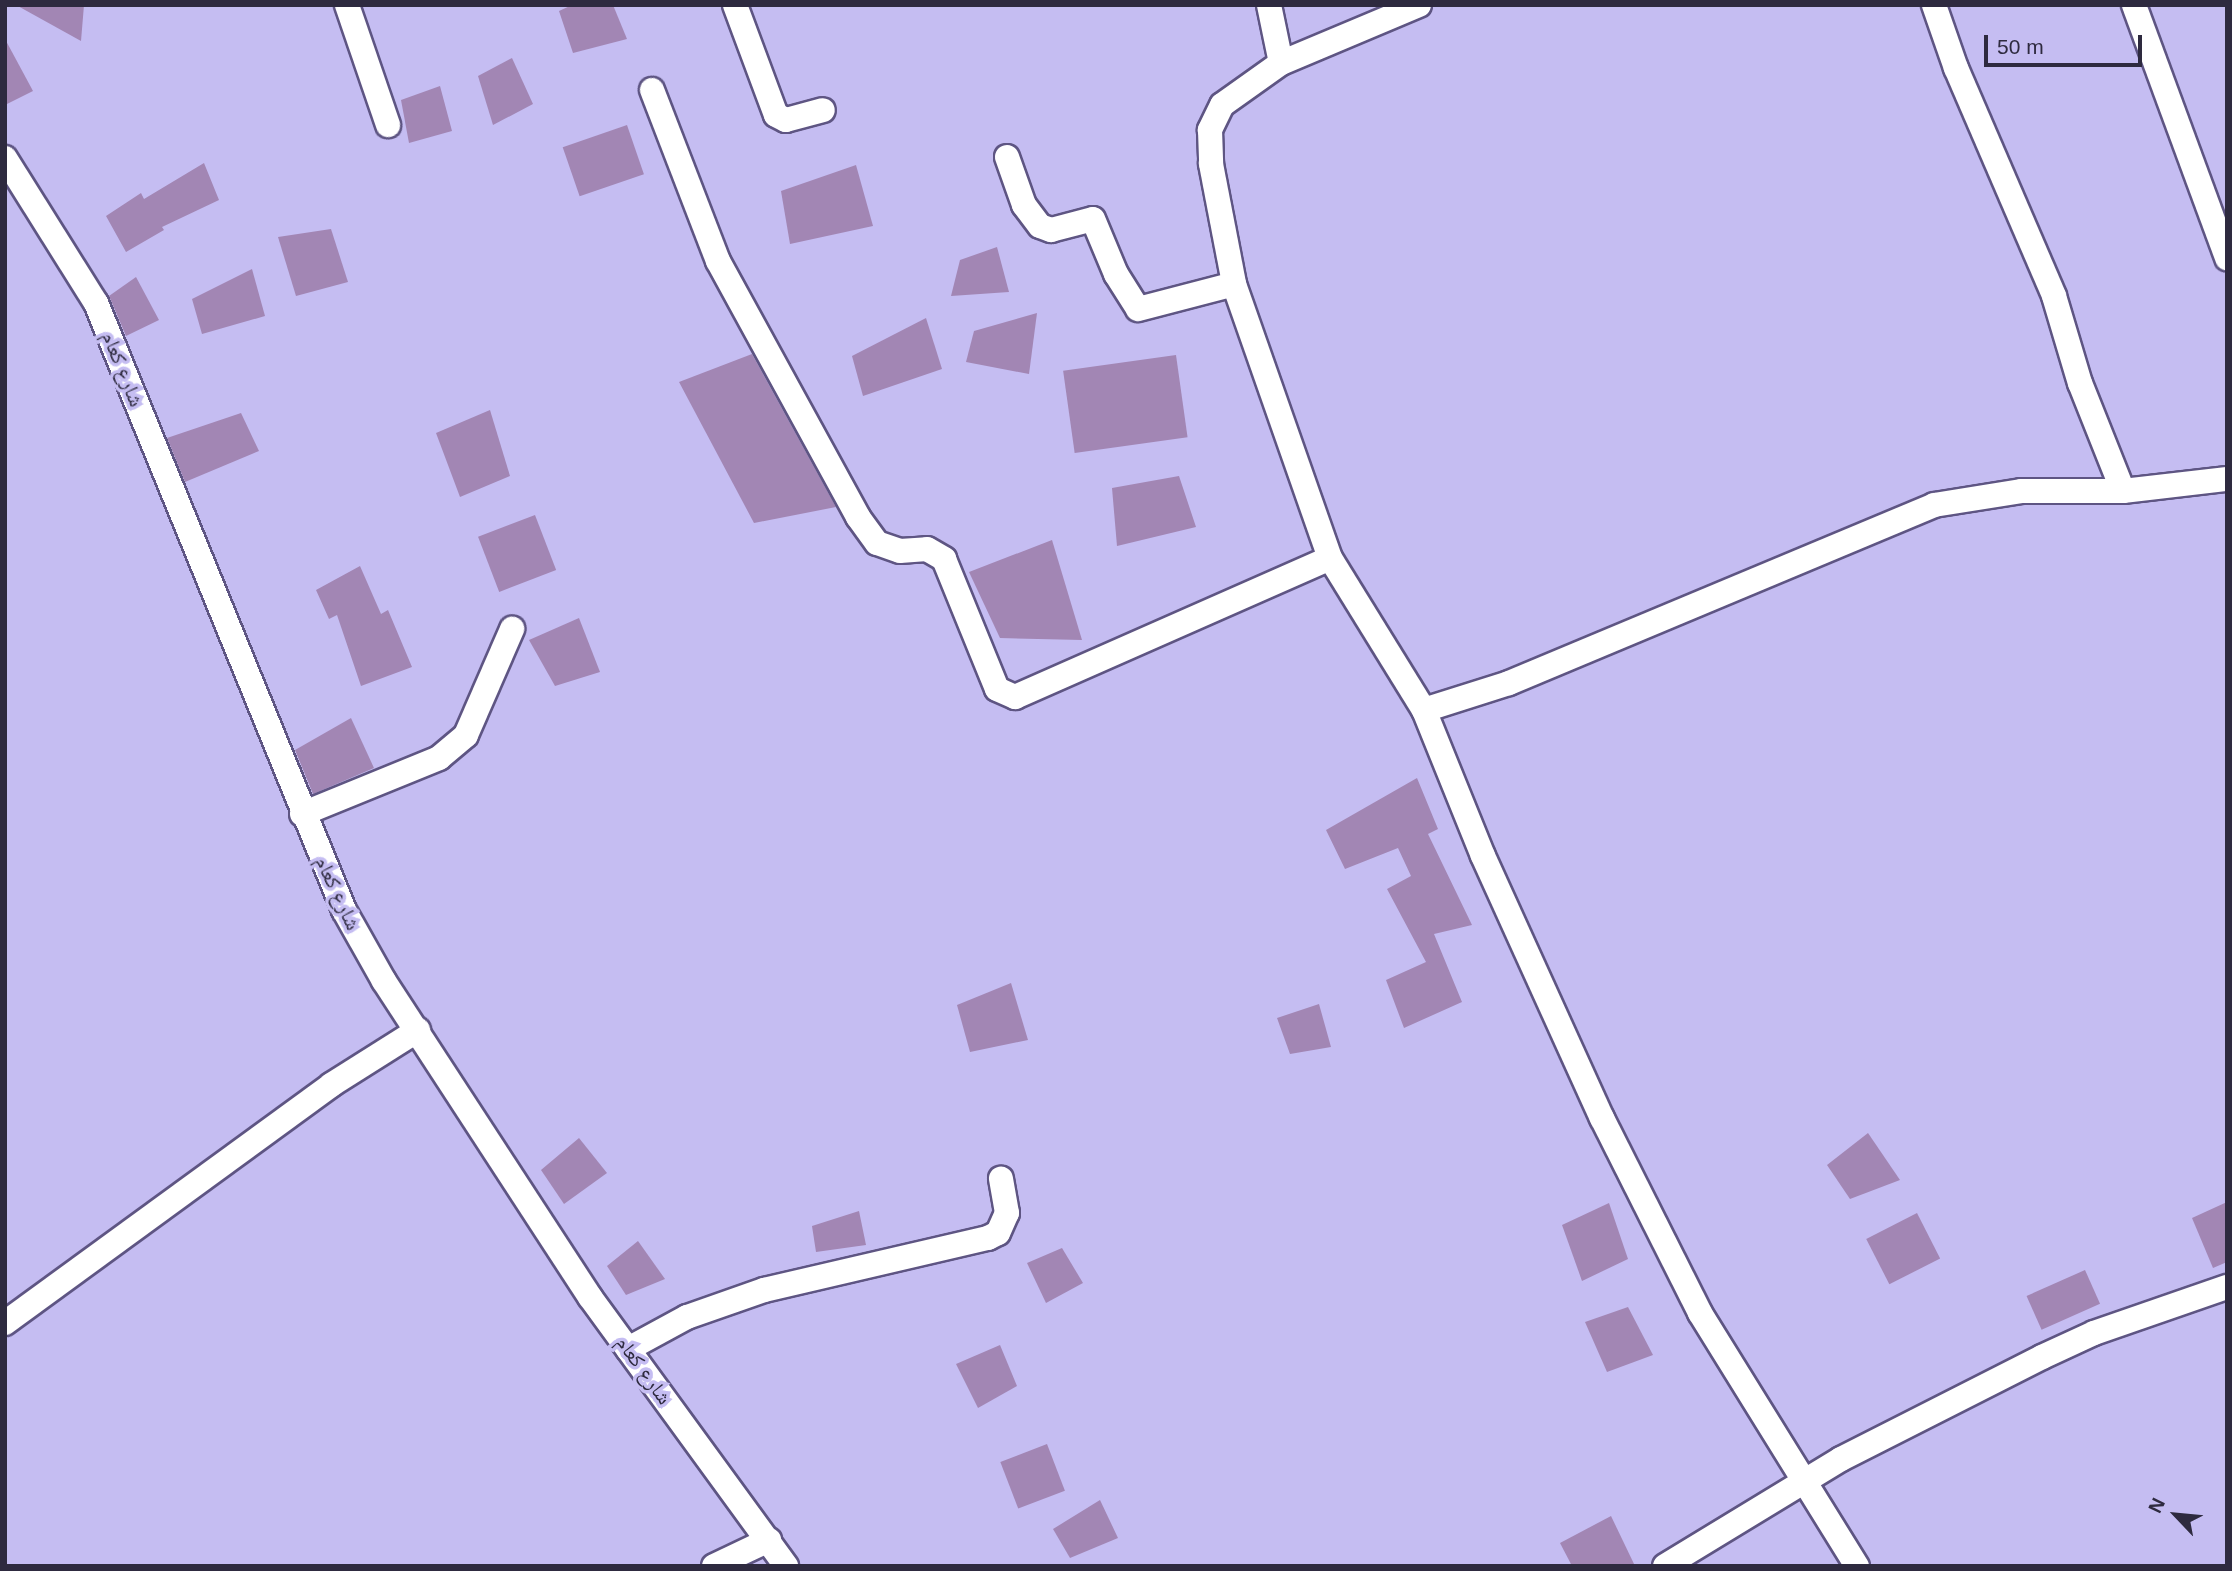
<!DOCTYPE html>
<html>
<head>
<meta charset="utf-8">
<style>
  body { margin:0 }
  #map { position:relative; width:2232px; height:1571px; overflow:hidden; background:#c5bdf2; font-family:Arial,"Noto Naskh Arabic",sans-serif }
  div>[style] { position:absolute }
  .building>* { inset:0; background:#a286b4; transform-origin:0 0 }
  .roads { filter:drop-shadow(2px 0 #5e5583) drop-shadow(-2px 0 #5e5583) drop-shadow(0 2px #5e5583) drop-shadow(0 -2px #5e5583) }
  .minor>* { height:24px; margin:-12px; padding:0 12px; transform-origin:12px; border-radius:12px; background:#fff }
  span { translate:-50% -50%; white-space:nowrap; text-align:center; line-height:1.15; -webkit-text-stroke:7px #c5bdf2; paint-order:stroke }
  .street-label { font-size:21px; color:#2e2a3f }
  .frame { position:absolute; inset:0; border:7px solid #2e2a3f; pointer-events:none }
  .north { position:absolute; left:2141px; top:1480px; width:70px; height:70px; -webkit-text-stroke:5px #c5bdf2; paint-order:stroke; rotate:296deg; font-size:19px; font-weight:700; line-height:28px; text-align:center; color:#2e2a3f }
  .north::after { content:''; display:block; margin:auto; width:24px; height:32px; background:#2e2a3f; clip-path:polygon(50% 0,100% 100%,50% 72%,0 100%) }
  .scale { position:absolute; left:1984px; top:35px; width:158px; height:32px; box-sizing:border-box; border:4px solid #2e2a3f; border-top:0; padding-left:9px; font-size:21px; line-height:24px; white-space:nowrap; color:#2e2a3f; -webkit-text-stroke:5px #c5bdf2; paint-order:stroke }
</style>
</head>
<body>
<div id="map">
  <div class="building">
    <div style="clip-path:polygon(16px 5px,84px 5px,81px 41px)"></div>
    <div style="clip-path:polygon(572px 5px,613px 5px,627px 39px,573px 53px,559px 11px)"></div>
    <div style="clip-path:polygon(5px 39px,33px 91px,5px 105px)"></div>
    <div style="clip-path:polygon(512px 58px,533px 104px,493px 125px,478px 76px)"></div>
    <div style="clip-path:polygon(440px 86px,452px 131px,409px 143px,401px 100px)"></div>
    <div style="left:627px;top:125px;width:52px;height:68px;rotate:71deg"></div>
    <div style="clip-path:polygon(204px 163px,219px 200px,162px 227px,164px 230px,126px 252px,106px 216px,141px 193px,144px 199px)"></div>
    <div style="clip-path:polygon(856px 165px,873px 226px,790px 244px,781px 191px)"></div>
    <div style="clip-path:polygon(331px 229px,348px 282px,296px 296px,278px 237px)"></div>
    <div style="clip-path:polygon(997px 247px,1009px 292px,951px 296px,960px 260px)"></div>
    <div style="clip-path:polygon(252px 269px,265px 316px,202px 334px,192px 299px)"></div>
    <div style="clip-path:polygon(136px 277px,159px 320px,126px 336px,109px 296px)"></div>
    <div style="clip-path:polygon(1037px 313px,1029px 374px,966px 362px,974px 331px)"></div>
    <div style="clip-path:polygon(926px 318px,942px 369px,863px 396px,852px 356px)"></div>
    <div style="clip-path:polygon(752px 354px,836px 507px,754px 523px,679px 382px)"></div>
    <div style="left:1176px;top:355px;width:83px;height:114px;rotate:82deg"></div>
    <div style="clip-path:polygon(490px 410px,510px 476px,460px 497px,436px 433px)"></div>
    <div style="clip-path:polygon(241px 413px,259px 451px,185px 482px,167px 438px)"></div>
    <div style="clip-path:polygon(1179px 476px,1196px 527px,1117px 546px,1112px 488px)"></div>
    <div style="left:535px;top:515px;width:59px;height:61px;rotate:69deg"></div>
    <div style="clip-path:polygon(1052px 540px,1082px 640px,1000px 638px,969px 572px)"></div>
    <div style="clip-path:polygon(360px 566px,381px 614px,388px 610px,412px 667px,361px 686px,337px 615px,329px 619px,316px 590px)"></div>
    <div style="clip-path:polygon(579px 618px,600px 672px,555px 686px,529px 640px)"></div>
    <div style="clip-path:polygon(351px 718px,374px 768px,313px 794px,295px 750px)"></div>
    <div style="clip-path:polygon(1417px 778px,1438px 829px,1428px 834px,1472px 925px,1434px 934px,1462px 1002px,1404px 1028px,1386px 980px,1426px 962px,1387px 889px,1411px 876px,1398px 848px,1345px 869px,1326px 830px)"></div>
    <div style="clip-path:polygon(1011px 983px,1028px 1040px,970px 1052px,957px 1005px)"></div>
    <div style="clip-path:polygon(1319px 1004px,1331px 1047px,1290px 1054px,1277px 1018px)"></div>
    <div style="clip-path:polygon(1868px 1133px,1900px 1180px,1850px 1199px,1827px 1165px)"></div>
    <div style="clip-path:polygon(579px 1138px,607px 1173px,564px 1204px,541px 1170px)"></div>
    <div style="clip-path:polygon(2227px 1202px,2227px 1262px,2213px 1268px,2192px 1218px)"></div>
    <div style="clip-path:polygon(1609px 1203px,1628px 1259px,1582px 1281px,1562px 1225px)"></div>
    <div style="clip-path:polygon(859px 1211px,866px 1245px,816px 1252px,812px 1226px)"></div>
    <div style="left:1917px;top:1213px;width:51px;height:57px;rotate:63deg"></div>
    <div style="clip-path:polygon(638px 1241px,665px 1279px,626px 1295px,607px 1266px)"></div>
    <div style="clip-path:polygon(1062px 1248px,1083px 1283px,1046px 1303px,1027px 1263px)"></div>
    <div style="left:2085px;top:1270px;width:37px;height:64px;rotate:66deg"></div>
    <div style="clip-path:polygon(1628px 1307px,1653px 1355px,1607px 1372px,1585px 1322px)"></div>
    <div style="clip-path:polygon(1000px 1345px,1017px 1386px,978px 1408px,956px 1364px)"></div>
    <div style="left:1047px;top:1444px;width:50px;height:50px;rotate:69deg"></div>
    <div style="clip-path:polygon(1100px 1500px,1118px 1538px,1070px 1558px,1053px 1529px)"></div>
    <div style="clip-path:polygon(1611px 1516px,1635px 1566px,1572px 1566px,1560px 1543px)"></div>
  </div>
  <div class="roads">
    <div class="minor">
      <div style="left:347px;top:5px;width:127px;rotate:71.1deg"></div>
      <div style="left:735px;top:5px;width:117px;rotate:69.6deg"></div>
      <div style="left:776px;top:115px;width:11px;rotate:27deg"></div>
      <div style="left:786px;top:120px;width:38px;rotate:-15deg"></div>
      <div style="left:1269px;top:5px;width:59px;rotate:78.3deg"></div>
      <div style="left:1419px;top:5px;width:150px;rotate:157.2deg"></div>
      <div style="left:1281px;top:63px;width:72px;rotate:144.6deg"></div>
      <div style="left:1222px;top:105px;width:28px;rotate:116deg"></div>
      <div style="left:1210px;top:130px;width:34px;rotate:88deg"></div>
      <div style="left:1211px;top:164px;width:122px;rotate:79.1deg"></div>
      <div style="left:1234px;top:284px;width:290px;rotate:70.7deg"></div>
      <div style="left:1330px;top:558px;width:179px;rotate:58.3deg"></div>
      <div style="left:1424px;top:710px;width:157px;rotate:68deg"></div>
      <div style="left:1483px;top:856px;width:288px;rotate:65.6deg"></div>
      <div style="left:1602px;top:1118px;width:218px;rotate:63.3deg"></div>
      <div style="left:1700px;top:1313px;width:298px;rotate:58.2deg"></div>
      <div style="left:1934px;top:5px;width:67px;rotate:70.8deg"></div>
      <div style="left:1956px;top:68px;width:248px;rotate:66.7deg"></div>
      <div style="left:2054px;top:296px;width:91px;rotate:73.4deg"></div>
      <div style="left:2080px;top:383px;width:116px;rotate:68.3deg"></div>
      <div style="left:2134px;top:5px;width:270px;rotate:69.8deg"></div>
      <div style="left:652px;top:90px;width:183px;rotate:68.9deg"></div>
      <div style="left:718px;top:261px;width:292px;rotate:61.3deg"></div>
      <div style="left:858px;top:517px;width:32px;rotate:54deg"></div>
      <div style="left:877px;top:543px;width:24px;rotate:19deg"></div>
      <div style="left:900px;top:551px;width:27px;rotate:-4deg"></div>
      <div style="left:927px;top:549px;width:20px;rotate:30deg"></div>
      <div style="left:944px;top:559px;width:140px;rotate:67.8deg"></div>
      <div style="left:997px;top:689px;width:20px;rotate:24deg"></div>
      <div style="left:1015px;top:697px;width:344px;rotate:-23.8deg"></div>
      <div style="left:1007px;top:157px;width:51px;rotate:70.5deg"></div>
      <div style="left:1024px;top:205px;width:26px;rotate:53deg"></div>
      <div style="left:1040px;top:226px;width:12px;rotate:20deg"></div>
      <div style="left:1051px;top:230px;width:43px;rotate:-14.7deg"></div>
      <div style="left:1093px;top:219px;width:60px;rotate:67.3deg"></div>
      <div style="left:1116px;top:274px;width:41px;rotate:57.8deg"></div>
      <div style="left:1138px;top:309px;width:99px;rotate:-14.6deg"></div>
      <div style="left:5px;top:158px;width:171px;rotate:57.9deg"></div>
      <div style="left:96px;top:303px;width:656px;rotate:67.78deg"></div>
      <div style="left:344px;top:910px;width:81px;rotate:60.6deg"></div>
      <div style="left:384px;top:981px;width:377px;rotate:56.9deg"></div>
      <div style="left:590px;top:1297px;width:333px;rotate:53.9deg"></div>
      <div style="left:1424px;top:710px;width:89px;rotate:-17.6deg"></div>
      <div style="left:1509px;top:683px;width:461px;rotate:-22.7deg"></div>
      <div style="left:1934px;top:505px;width:88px;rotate:-9.1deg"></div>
      <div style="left:2021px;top:491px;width:102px"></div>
      <div style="left:2123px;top:491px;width:105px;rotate:-6.6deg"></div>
      <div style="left:302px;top:814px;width:148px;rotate:-22.2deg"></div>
      <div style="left:439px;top:758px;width:35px;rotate:-40deg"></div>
      <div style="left:466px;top:735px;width:116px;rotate:-66.5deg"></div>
      <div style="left:5px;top:1323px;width:404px;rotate:-36.1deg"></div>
      <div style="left:331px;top:1085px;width:103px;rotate:-32.3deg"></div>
      <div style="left:628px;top:1349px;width:67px;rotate:-28.5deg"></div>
      <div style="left:687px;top:1317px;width:82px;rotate:-19.3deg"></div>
      <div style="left:764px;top:1290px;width:230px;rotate:-13.1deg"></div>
      <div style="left:988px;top:1238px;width:11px;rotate:-27deg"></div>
      <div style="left:998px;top:1233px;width:22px;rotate:-66deg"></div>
      <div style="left:1007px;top:1213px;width:35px;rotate:-100deg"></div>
      <div style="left:714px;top:1566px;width:61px;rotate:-25.3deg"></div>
      <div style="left:1665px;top:1566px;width:206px;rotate:-31.3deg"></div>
      <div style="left:1841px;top:1459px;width:225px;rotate:-26.9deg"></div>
      <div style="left:2042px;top:1357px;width:57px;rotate:-24.8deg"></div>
      <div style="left:2094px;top:1333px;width:141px;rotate:-19.1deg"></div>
    </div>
  </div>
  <div class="street-label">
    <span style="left:123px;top:369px;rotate:68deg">شارع كعام</span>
    <span style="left:338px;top:893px;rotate:65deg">شارع كعام</span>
    <span style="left:644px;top:1370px;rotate:54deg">شارع كعام</span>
  </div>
  <div class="frame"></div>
  <div class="north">N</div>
  <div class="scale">50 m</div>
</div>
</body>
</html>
